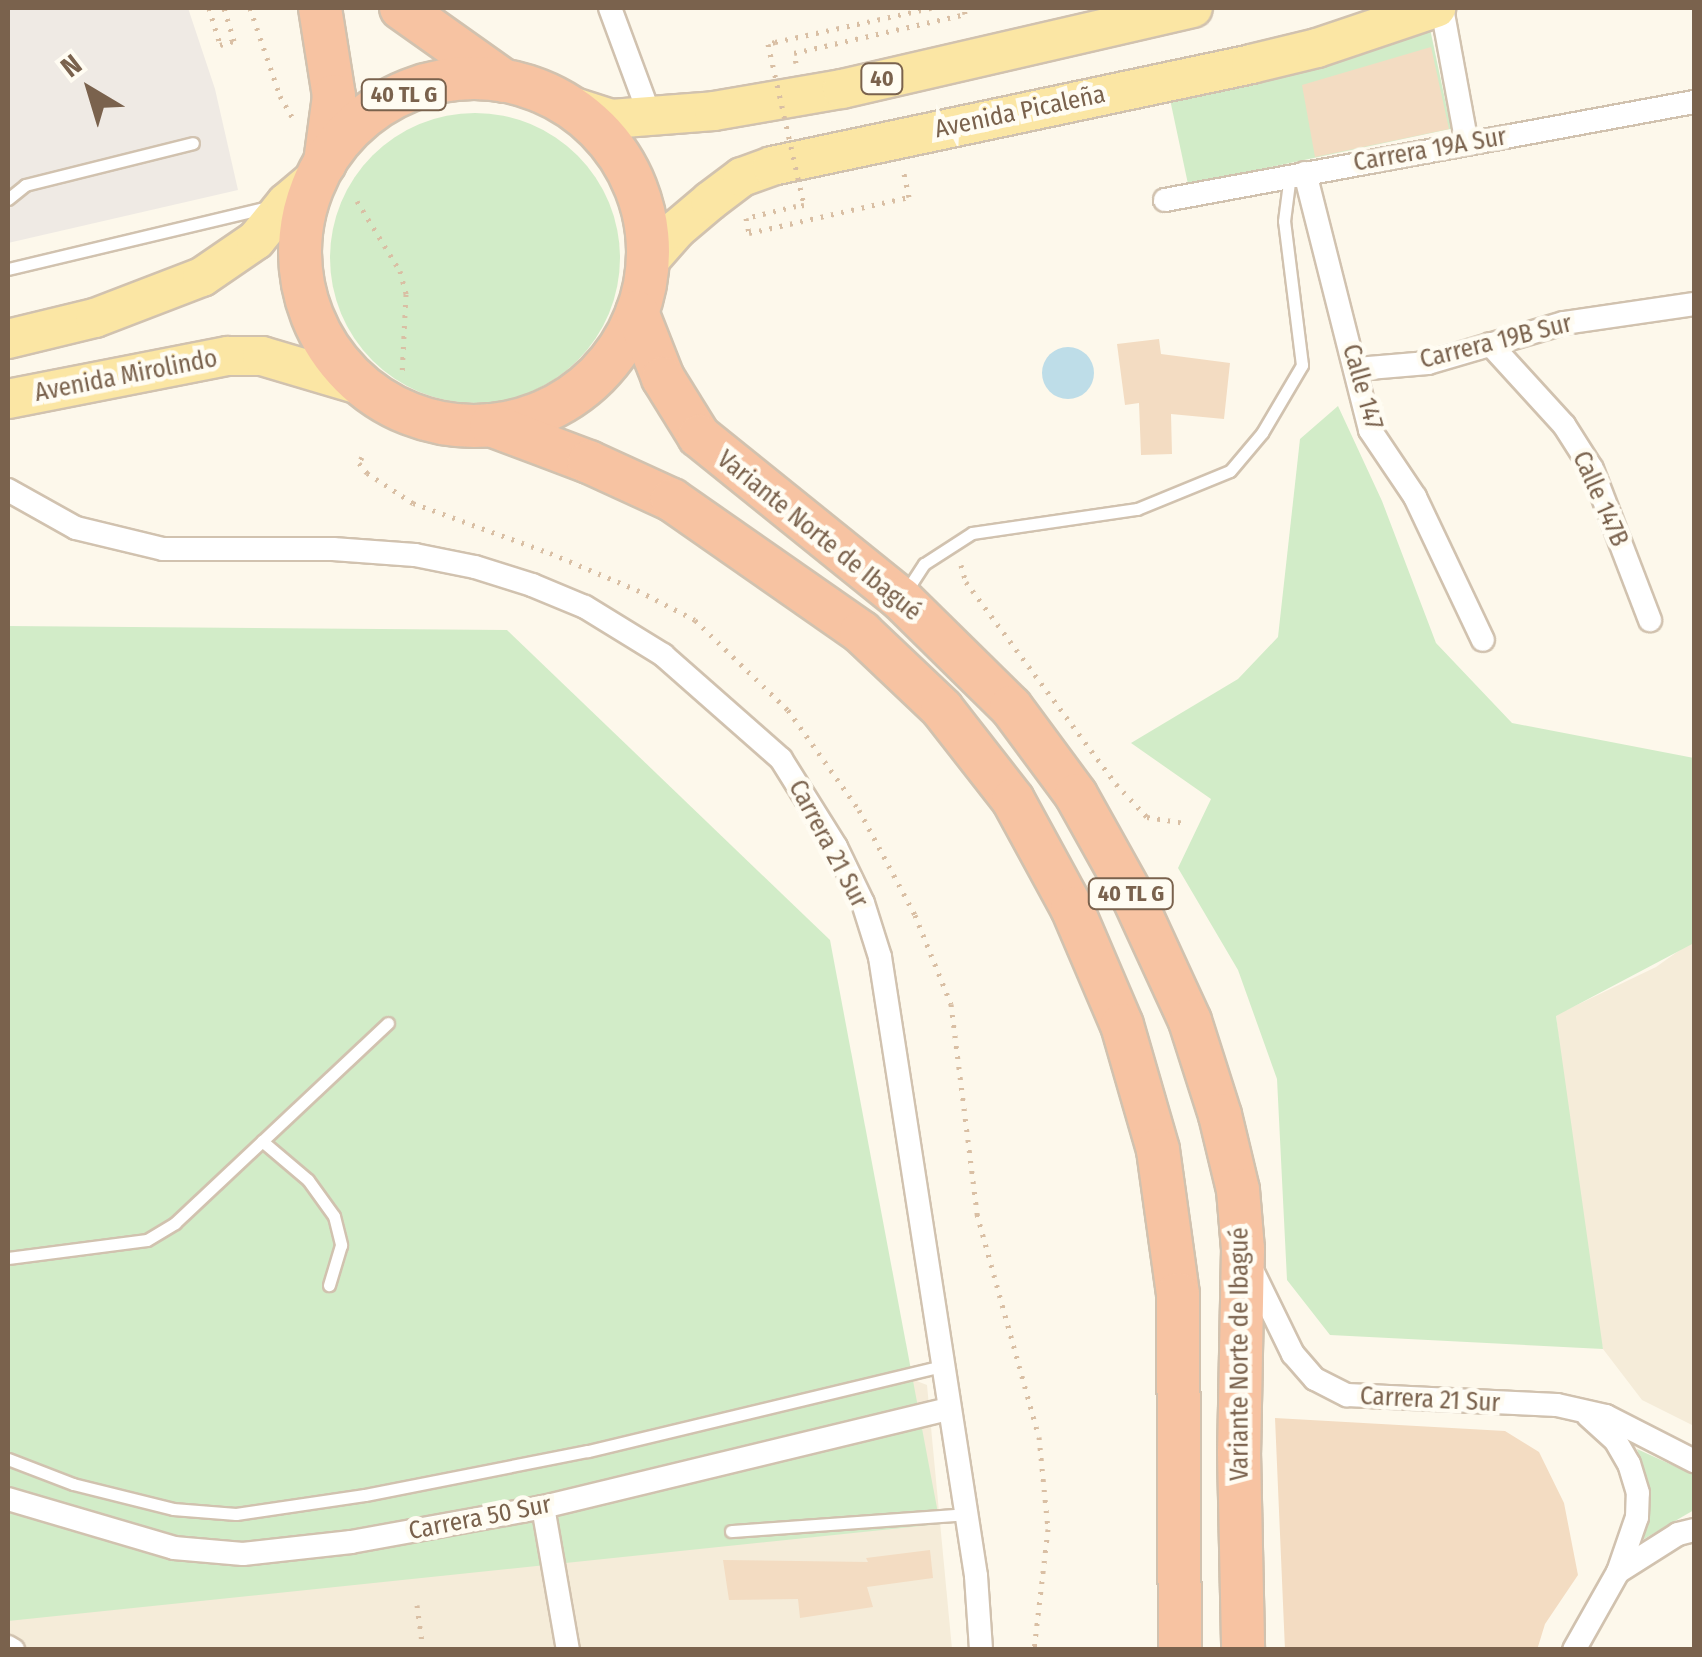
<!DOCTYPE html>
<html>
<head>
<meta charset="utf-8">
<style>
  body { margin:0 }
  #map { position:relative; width:1702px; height:1657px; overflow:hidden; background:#fdf8eb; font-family:"Fira Sans Condensed",sans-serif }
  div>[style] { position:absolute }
  .residential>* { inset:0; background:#f5ecd9 }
  .industrial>* { inset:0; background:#efeae4 }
  .green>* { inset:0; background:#d2ecc8; transform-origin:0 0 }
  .round { border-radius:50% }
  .water>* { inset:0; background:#bedde8 }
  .building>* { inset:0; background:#f3dcc2 }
  .path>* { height:5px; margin-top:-2.5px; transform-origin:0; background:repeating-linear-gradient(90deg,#d9bfa4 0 2.5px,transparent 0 10.5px) }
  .roads { filter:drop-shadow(2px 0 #d1c2af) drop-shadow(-2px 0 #d1c2af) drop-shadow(0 2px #d1c2af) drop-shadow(0 -2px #d1c2af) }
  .lane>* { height:11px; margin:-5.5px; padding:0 5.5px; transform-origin:5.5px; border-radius:5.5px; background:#fff }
  .street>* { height:22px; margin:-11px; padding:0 11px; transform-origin:11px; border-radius:11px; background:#fff }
  .primary>* { height:38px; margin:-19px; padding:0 19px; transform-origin:19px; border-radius:19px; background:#fbe6a4 }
  .highway>* { height:42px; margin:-21px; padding:0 21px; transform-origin:21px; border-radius:21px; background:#f7c3a2 }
  .highway>.ring { margin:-21px; padding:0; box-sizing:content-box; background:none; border:42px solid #f7c3a2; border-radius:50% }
  .path-bridge>* { height:5px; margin-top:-2.5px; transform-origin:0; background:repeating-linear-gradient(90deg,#d9bfa4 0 2.5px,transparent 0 10.5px) }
  span { translate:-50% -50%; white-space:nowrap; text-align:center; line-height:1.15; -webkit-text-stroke:9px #fffcf2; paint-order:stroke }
  .shield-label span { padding:2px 8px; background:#fffcf2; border:2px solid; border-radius:8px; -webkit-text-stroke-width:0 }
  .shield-label { font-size:22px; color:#7a624d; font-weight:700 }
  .street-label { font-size:25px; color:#7a624d }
  .frame { position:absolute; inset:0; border:10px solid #7a624d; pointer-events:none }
  .north { position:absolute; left:40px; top:40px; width:100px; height:100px; -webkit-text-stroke:8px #fffcf2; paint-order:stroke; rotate:322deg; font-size:28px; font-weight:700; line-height:40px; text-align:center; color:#7a624d }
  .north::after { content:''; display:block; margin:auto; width:35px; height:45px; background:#7a624d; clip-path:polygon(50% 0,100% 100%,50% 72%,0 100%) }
</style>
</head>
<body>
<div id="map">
  <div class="residential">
    <div style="clip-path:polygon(1694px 940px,1694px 1426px,1642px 1400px,1603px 1349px,1584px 1269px,1556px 1015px,1656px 967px)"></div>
    <div style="clip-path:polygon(901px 1375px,927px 1385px,952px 1649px,8px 1649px,8px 1464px)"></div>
  </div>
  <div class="industrial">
    <div style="clip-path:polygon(8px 8px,188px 8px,215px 89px,238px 190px,8px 243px)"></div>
  </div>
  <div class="green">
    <div style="left:1429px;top:24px;width:107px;height:269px;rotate:78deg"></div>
    <div class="round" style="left:330px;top:113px;width:290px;height:290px"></div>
    <div style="clip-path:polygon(1338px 406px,1382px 501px,1436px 643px,1512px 723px,1694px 758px,1694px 943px,1556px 1016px,1603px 1349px,1330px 1335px,1287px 1280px,1277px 1079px,1238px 970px,1178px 868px,1211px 799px,1131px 743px,1238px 679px,1278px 637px,1300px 439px)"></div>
    <div style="clip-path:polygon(8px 626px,507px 630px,830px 940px,940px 1524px,8px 1621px)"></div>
    <div style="clip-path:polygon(1637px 1449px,1694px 1475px,1694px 1510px,1644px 1539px,1647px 1484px)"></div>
  </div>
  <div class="water">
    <div class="round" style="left:1042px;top:347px;width:52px;height:52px"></div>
  </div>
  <div class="building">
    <div style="clip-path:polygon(1431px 47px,1449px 129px,1315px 157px,1302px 85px)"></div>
    <div style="clip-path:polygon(1159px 339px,1161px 354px,1230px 363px,1224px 419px,1171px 414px,1172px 454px,1141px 455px,1139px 403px,1125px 405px,1117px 344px)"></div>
    <div style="clip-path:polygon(1275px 1418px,1505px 1431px,1539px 1452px,1564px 1503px,1578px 1575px,1545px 1624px,1537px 1650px,1285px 1650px)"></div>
    <div style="clip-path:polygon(930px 1550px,933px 1578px,867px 1587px,873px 1607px,800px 1618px,798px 1599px,729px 1600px,723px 1560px,868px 1562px,866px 1558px)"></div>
  </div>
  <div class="path">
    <div style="left:209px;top:8px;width:39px;rotate:73deg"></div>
    <div style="left:220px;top:45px;width:15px;rotate:-16deg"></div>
    <div style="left:234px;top:41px;width:34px;rotate:-107deg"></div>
    <div style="left:250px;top:8px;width:93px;rotate:71.2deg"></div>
    <div style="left:280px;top:96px;width:28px;rotate:60deg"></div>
    <div style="left:775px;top:42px;width:160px;rotate:-12.3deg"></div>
    <div style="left:796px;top:63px;width:10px;rotate:-101deg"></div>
    <div style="left:794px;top:53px;width:175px;rotate:-12.8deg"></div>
    <div style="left:965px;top:14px;width:6px;rotate:-99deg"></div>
    <div style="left:357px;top:201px;width:82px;rotate:58.4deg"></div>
    <div style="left:400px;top:271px;width:24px;rotate:75deg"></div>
    <div style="left:406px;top:294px;width:82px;rotate:92.8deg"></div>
    <div style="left:796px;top:206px;width:51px;rotate:166.5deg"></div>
    <div style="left:746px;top:218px;width:15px;rotate:79deg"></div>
    <div style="left:749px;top:233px;width:164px;rotate:-12.7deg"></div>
    <div style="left:909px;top:197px;width:25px;rotate:-102deg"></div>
    <div style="left:362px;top:457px;width:7px;rotate:117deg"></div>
    <div style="left:359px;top:463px;width:13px;rotate:51deg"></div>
    <div style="left:367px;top:473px;width:55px;rotate:33.1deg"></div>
    <div style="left:413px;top:503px;width:146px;rotate:20.1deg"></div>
    <div style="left:550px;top:553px;width:95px;rotate:23deg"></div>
    <div style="left:637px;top:590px;width:65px;rotate:27.3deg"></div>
    <div style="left:695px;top:620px;width:129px;rotate:44.1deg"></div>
    <div style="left:788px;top:710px;width:123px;rotate:54.6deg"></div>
    <div style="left:859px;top:810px;width:119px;rotate:61.9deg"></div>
    <div style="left:915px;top:915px;width:96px;rotate:68deg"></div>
    <div style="left:951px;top:1004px;width:212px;rotate:82.9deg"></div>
    <div style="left:977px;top:1214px;width:231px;rotate:74.5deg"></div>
    <div style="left:1039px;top:1437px;width:92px;rotate:84.4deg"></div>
    <div style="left:1048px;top:1529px;width:122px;rotate:96.6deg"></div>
    <div style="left:961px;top:565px;width:18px;rotate:74deg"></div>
    <div style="left:966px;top:582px;width:252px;rotate:53.4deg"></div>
    <div style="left:1116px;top:784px;width:45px;rotate:46.8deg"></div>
    <div style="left:1147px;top:817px;width:36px;rotate:9deg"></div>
    <div style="left:417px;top:1605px;width:45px;rotate:82.4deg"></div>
  </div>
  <div class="roads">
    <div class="lane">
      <div style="left:8px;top:199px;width:22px;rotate:-39deg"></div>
      <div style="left:25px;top:185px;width:173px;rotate:-14deg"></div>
      <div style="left:8px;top:269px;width:267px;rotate:-13.4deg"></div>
      <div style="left:907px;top:590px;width:31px;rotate:-57deg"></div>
      <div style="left:924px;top:564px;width:57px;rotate:-32.9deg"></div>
      <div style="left:972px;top:533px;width:167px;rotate:-8.3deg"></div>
      <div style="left:1137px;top:509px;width:100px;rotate:-22.2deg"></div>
      <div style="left:1230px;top:471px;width:50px;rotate:-49.9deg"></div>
      <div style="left:1262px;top:433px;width:79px;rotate:-59.5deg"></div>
      <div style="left:1302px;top:365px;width:145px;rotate:-97.1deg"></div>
      <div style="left:1284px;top:221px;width:46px;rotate:-82.6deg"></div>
      <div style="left:262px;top:1141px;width:60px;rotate:40.3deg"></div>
      <div style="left:308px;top:1180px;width:44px;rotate:54.2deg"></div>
      <div style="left:334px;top:1216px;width:30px;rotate:76deg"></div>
      <div style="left:341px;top:1245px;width:42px;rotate:106.7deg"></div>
      <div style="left:8px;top:1258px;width:140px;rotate:-7.4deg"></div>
      <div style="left:147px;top:1240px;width:33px;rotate:-31deg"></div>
      <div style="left:175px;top:1223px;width:292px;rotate:-43.2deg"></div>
      <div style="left:8px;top:1459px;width:70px;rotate:21deg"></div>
      <div style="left:73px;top:1484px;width:103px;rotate:14deg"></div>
      <div style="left:173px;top:1509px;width:63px;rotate:4.5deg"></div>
      <div style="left:236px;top:1514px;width:130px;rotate:-8.4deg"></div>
      <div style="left:365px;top:1495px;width:227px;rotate:-11.2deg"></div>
      <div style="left:588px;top:1451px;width:364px;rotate:-13.5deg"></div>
      <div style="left:731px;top:1531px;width:236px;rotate:-4.1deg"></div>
    </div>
    <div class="street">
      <div style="left:610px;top:8px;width:118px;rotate:69.7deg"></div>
      <div style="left:1442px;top:8px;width:138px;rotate:79.6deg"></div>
      <div style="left:1305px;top:173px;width:265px;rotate:75.8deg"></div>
      <div style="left:1370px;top:430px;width:81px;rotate:56.1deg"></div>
      <div style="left:1415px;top:497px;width:158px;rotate:64.6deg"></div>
      <div style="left:1165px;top:200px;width:538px;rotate:-10.5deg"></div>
      <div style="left:1490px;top:344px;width:110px;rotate:47.6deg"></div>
      <div style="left:1564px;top:425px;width:52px;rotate:57.5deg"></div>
      <div style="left:1592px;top:469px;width:162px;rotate:69deg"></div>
      <div style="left:1357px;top:369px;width:71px;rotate:-4.8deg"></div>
      <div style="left:1428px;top:363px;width:142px;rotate:-16.4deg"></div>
      <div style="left:1564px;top:323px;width:131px;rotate:-8.3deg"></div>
      <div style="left:8px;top:490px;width:78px;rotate:29.2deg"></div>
      <div style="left:76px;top:528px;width:89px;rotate:13.6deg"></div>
      <div style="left:163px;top:549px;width:170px"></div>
      <div style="left:333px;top:549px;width:82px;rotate:4.2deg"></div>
      <div style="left:415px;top:555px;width:61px;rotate:11.3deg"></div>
      <div style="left:475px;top:567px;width:60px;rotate:17.5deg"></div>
      <div style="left:532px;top:585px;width:57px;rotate:22.5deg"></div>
      <div style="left:585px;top:607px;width:92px;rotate:31.6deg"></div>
      <div style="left:663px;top:655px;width:157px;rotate:41.4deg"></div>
      <div style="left:781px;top:759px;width:104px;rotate:58deg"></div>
      <div style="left:836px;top:847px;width:62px;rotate:64.3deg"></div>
      <div style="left:863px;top:903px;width:57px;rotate:72.5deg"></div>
      <div style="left:880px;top:957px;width:626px;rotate:81.18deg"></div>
      <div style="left:976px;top:1576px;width:74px;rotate:86.1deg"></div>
      <div style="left:1250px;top:1266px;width:98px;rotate:64deg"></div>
      <div style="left:1293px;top:1354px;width:33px;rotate:49deg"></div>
      <div style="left:1315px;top:1379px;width:36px;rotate:27deg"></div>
      <div style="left:1347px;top:1395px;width:210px;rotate:2.7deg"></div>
      <div style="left:1557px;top:1405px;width:50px;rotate:12.7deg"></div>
      <div style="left:1606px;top:1416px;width:99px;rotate:27.1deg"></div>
      <div style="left:8px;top:1499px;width:173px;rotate:16.4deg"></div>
      <div style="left:174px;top:1548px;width:69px;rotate:5deg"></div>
      <div style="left:243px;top:1554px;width:109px;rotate:-6.3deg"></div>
      <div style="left:351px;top:1542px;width:195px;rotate:-10.3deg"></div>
      <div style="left:543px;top:1507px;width:418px;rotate:-13.6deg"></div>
      <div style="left:543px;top:1507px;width:145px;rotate:80.1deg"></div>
      <div style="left:1618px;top:1572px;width:71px;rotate:-32.3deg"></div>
      <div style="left:1678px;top:1534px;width:16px;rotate:-14deg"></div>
      <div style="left:8px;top:1647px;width:6px;rotate:31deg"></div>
      <div style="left:1574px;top:1650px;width:90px;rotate:-60.6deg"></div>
      <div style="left:1618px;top:1572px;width:58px;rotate:-70.9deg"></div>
      <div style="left:1637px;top:1517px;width:24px;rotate:-88deg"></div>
      <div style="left:1638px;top:1493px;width:30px;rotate:-107deg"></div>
      <div style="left:1629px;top:1464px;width:28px;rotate:-120deg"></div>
      <div style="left:1615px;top:1440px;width:36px;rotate:-138deg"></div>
    </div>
    <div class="primary">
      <div style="left:568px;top:105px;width:45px;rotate:18deg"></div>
      <div style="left:611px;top:119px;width:103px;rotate:-4.4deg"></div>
      <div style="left:714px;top:111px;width:130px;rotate:-9.8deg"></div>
      <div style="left:842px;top:89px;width:360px;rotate:-13deg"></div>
      <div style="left:648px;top:262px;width:44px;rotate:-48.7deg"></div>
      <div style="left:677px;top:229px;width:43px;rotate:-40.3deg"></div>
      <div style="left:710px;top:201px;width:40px;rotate:-37deg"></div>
      <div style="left:742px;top:177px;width:32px;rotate:-20deg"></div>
      <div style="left:772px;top:166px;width:490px;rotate:-12deg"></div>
      <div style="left:1251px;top:64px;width:68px;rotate:-13.6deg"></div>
      <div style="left:1317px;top:48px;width:126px;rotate:-18.6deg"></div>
      <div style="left:8px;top:339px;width:89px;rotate:-13.6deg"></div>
      <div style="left:95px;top:318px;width:115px;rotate:-21deg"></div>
      <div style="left:202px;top:277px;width:65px;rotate:-34.4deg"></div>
      <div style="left:256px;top:240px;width:48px;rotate:-51deg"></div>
      <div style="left:286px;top:203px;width:42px;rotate:-40.2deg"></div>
      <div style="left:8px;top:399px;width:224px;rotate:-11.1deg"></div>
      <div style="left:228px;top:356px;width:34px"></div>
      <div style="left:262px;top:356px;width:102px;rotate:16.5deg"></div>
    </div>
    <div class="highway">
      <div style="left:320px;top:8px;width:89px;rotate:81deg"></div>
      <div style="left:334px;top:96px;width:68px;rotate:97.7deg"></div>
      <div style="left:401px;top:8px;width:126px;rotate:35.3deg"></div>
      <div class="ring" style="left:300px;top:78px;width:306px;height:306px"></div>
      <div style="left:637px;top:312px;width:71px;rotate:68.5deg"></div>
      <div style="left:663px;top:378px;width:68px;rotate:58.2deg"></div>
      <div style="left:699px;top:436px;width:260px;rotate:38.9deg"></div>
      <div style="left:901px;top:599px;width:154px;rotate:44.5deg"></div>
      <div style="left:1011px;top:707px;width:109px;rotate:53.5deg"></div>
      <div style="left:1076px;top:795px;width:117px;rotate:60.8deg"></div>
      <div style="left:1133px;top:897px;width:136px;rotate:65.3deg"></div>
      <div style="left:1190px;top:1021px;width:99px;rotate:72.3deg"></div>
      <div style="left:1220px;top:1115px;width:77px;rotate:76.5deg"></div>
      <div style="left:1238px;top:1190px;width:59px;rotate:85.2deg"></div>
      <div style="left:1243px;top:1249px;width:203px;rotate:91.1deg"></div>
      <div style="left:1239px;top:1452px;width:198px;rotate:88.8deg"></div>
      <div style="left:491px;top:425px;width:105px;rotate:20.7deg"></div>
      <div style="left:589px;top:462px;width:91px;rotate:24.6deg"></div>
      <div style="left:672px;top:500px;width:231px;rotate:34.9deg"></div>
      <div style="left:861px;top:632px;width:112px;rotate:43.5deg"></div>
      <div style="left:942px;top:709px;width:115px;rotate:52deg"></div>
      <div style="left:1013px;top:800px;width:123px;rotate:61.4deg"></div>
      <div style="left:1072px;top:908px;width:127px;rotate:66.9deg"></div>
      <div style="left:1122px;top:1025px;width:130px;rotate:73.9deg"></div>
      <div style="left:1158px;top:1150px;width:145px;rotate:82.1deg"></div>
      <div style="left:1178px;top:1294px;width:356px;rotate:89.7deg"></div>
    </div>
  </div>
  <div class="path-bridge">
    <div style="left:775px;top:42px;width:7px;rotate:164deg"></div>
    <div style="left:768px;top:44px;width:165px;rotate:77.4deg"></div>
    <div style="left:804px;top:205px;width:8px;rotate:173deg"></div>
  </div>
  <div class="shield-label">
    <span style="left:882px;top:79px">40</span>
    <span style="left:404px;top:95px">40 TL G</span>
    <span style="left:1131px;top:894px">40 TL G</span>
  </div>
  <div class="street-label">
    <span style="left:1020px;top:112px;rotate:-12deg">Avenida Picaleña</span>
    <span style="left:1430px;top:150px;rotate:-10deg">Carrera 19A Sur</span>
    <span style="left:1496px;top:342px;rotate:-14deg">Carrera 19B Sur</span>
    <span style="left:126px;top:376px;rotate:-11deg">Avenida Mirolindo</span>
    <span style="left:1362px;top:387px;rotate:74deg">Calle 147</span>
    <span style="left:1600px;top:499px;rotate:66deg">Calle 147B</span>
    <span style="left:819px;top:536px;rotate:39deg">Variante Norte de Ibagué</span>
    <span style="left:828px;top:844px;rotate:62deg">Carrera 21 Sur</span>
    <span style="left:1240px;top:1354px;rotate:-90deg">Variante Norte de Ibagué</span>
    <span style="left:1430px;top:1400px;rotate:3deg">Carrera 21 Sur</span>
    <span style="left:480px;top:1518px;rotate:-11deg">Carrera 50 Sur</span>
  </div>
  <div class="frame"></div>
  <div class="north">N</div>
</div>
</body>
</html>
